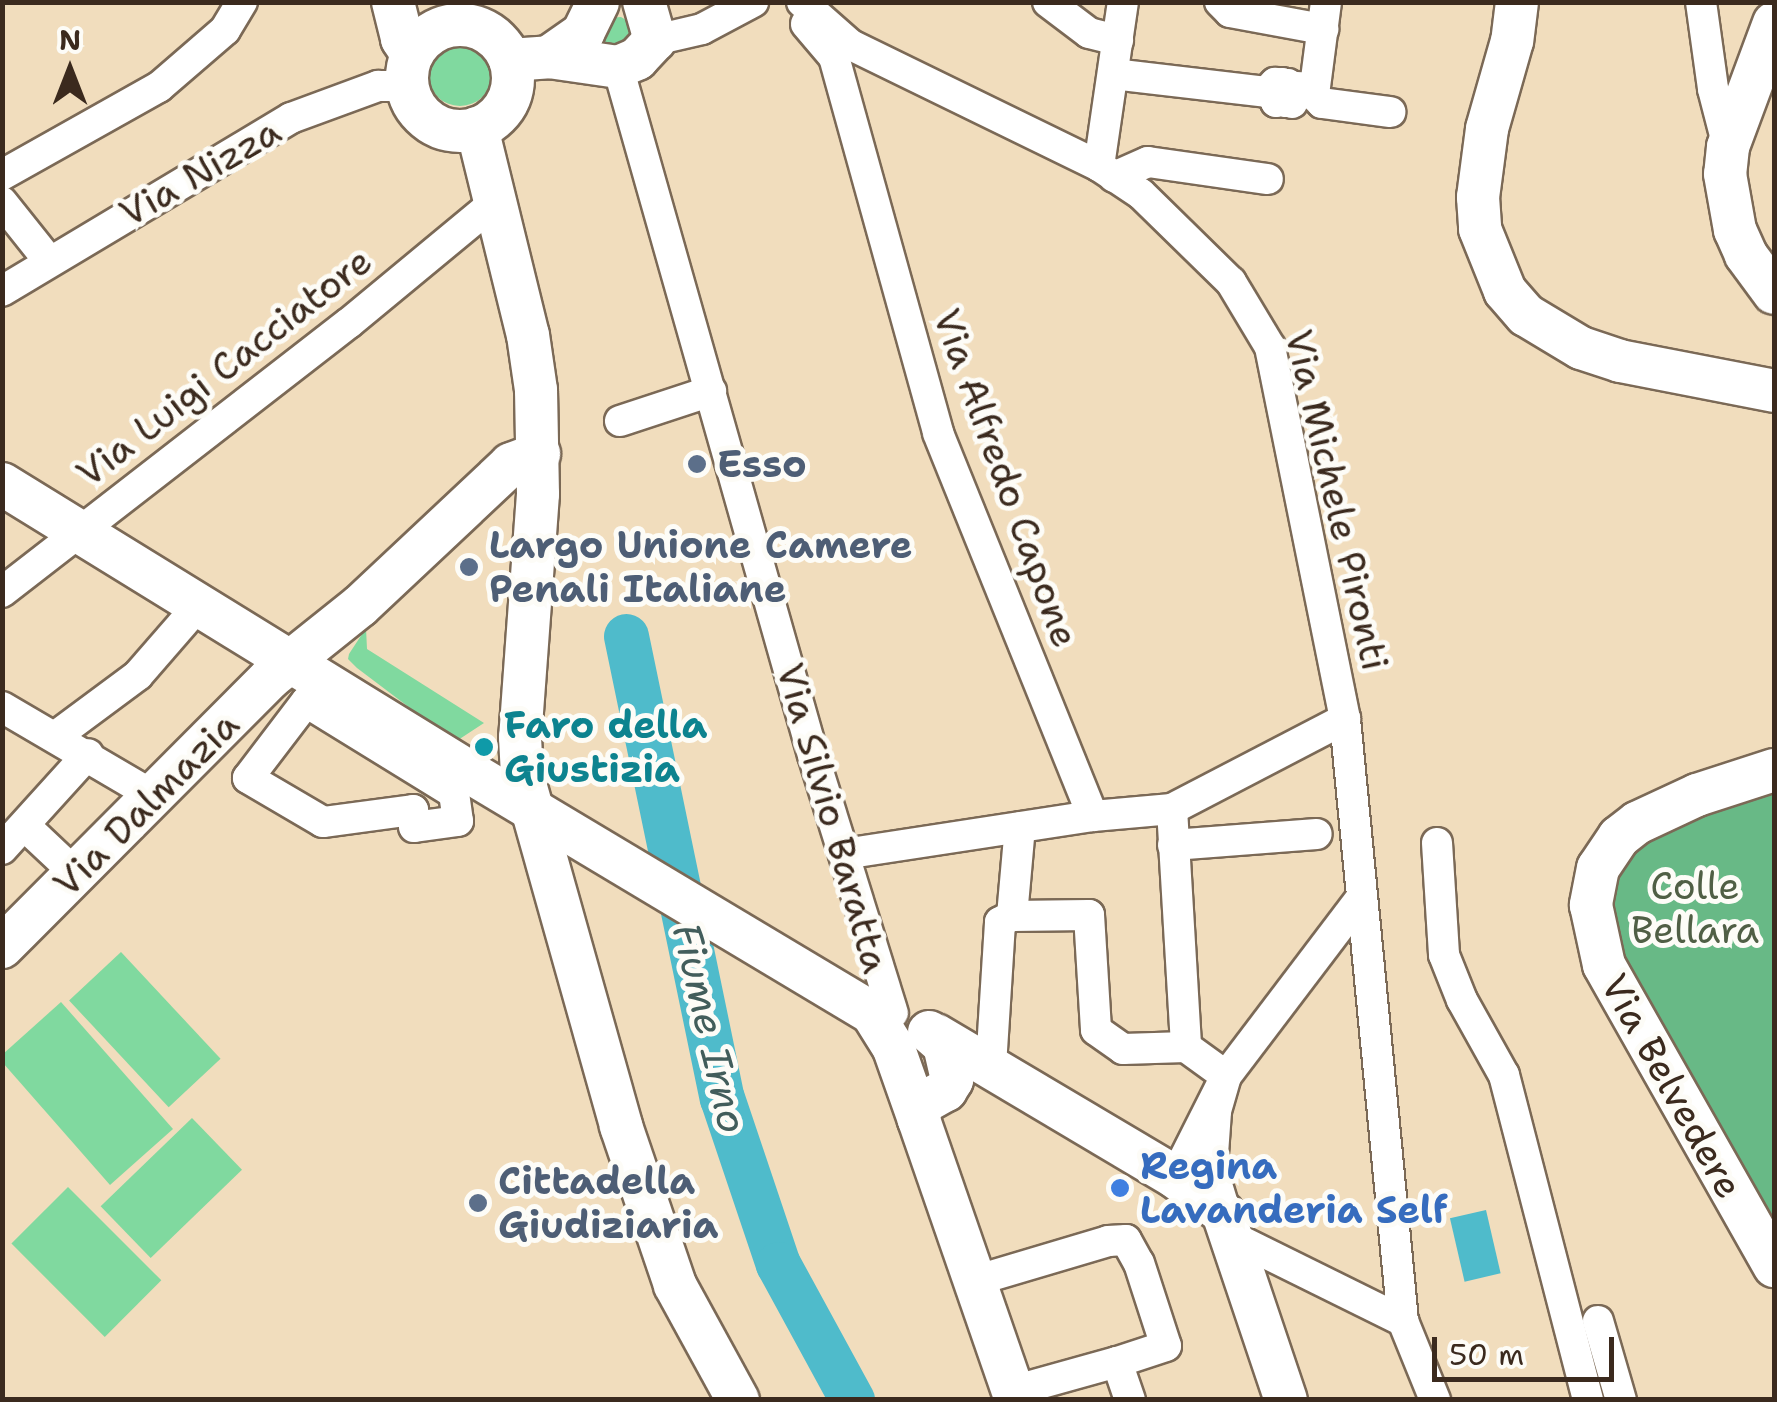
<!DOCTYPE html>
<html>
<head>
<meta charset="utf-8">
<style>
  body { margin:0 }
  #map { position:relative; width:1777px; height:1402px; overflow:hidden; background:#f1ddbd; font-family:"Shantell Sans",sans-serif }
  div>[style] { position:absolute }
  .green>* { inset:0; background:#80d99f; transform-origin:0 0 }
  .round { border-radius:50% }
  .forest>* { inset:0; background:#68b986 }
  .water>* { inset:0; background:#4fbbcb; transform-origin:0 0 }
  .river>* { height:45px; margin:-22.5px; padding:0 22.5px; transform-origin:22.5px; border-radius:22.5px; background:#4fbbcb }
  .roads { filter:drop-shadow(2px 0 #7b6956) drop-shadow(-2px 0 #7b6956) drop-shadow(0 2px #7b6956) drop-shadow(0 -2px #7b6956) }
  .street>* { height:30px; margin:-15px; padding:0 15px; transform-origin:15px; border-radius:15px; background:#fff }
  .secondary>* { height:42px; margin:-21px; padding:0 21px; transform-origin:21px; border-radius:21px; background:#fff }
  .secondary>.ring { margin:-21px; padding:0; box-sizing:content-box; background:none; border:42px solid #fff; border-radius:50% }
  .dots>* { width:28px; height:28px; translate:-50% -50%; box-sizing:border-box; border:5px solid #fdfcf7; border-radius:50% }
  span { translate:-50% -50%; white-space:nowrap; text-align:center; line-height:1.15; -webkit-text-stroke:10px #fdfcf7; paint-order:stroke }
  .street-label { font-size:38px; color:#3b2a1e }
  .service-label { font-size:38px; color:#4e5e75; font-weight:700 }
  .left { translate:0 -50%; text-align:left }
  .culture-label { font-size:38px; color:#0d838f; font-weight:700 }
  .park-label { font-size:38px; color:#505f45 }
  .shop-label { font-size:38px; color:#366cbe; font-weight:700 }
  .water-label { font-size:40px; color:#425d5b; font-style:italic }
  .frame { position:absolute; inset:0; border:5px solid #3b2a1e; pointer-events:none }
  .north { position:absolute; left:20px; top:20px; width:100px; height:100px; -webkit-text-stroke:8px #fdfcf7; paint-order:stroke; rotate:0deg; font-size:28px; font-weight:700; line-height:40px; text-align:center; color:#3b2a1e }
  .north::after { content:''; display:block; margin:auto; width:35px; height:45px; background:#3b2a1e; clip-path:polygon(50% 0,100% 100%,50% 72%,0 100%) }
  .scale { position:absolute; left:1432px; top:1337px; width:182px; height:45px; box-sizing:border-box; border:5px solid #3b2a1e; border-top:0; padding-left:12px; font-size:30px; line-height:35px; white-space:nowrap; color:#3b2a1e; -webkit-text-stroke:8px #fdfcf7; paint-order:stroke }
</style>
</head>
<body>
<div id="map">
  <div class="green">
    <div style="clip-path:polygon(621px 17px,631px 23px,633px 45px,600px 46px,608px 18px)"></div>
    <div class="round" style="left:428px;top:42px;width:64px;height:64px"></div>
    <div style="clip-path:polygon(366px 628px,367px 649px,484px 723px,455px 742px,357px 668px,348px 659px,349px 654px)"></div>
    <div style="left:121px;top:952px;width:146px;height:71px;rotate:47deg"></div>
    <div style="clip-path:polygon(61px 1002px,173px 1129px,110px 1185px,3px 1063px,3px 1054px)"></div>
    <div style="left:192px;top:1118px;width:72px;height:127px;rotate:46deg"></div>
    <div style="left:68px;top:1187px;width:132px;height:80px;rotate:45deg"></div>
  </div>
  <div class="forest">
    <div style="clip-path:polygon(1774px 787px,1774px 1221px,1624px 960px,1612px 898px,1625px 857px,1682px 819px)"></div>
  </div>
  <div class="water">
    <div style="left:1486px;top:1210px;width:65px;height:37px;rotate:77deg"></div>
  </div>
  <div class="river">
    <div style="left:626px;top:636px;width:472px;rotate:78.3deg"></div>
    <div style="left:722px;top:1098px;width:175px;rotate:71.4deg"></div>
    <div style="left:778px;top:1264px;width:155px;rotate:61.4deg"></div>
  </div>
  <div class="roads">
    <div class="street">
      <div style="left:802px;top:2px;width:65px;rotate:41.3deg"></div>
      <div style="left:851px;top:45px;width:276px;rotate:26deg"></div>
      <div style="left:1099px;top:166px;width:50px;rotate:33.7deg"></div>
      <div style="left:1141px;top:194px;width:126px;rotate:44.4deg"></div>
      <div style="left:1231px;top:282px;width:76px;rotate:59deg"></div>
      <div style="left:1270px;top:347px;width:379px;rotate:78.6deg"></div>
      <div style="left:1345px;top:719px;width:605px;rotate:84.5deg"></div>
      <div style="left:1048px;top:2px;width:51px;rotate:37.1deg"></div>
      <div style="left:1089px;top:33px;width:30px;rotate:14deg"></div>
      <div style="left:1220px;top:2px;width:14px;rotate:45deg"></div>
      <div style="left:1230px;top:12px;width:95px;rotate:10.4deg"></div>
      <div style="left:1326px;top:2px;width:94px;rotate:97.4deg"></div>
      <div style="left:1314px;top:95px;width:11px;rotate:45deg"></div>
      <div style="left:1322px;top:103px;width:69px;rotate:7.5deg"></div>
      <div style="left:1701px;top:2px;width:88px;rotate:82.1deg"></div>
      <div style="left:1713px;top:89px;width:60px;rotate:75.5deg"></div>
      <div style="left:806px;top:24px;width:43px;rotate:49.7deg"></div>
      <div style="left:834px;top:57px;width:390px;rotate:74.5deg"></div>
      <div style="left:938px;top:433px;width:413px;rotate:68deg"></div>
      <div style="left:655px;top:40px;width:48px;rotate:-13.2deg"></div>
      <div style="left:702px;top:29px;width:58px;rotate:-27.9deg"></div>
      <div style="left:618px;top:67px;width:715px;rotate:74.18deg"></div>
      <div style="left:813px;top:755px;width:270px;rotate:72.8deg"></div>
      <div style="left:1113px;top:74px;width:154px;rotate:6.7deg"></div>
      <div style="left:1266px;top:92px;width:13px;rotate:-45deg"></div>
      <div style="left:1275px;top:83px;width:19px;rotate:87deg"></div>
      <div style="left:1276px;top:102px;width:20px;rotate:-72deg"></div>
      <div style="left:1282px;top:83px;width:19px;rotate:81deg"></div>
      <div style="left:1285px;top:102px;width:18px;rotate:-81deg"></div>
      <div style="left:1288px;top:84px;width:19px;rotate:78deg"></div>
      <div style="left:1292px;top:103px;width:16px;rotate:-76deg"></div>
      <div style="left:1296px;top:87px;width:18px;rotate:3deg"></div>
      <div style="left:1099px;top:166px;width:166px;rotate:-81.7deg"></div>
      <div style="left:2px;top:175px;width:180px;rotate:-29.3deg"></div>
      <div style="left:159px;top:87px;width:87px;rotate:-40.8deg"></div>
      <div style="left:225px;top:30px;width:33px;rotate:-59deg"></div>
      <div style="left:1114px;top:177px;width:37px;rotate:-24deg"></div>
      <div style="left:1148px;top:162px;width:121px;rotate:8.1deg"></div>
      <div style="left:2px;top:202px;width:75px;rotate:51.5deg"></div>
      <div style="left:2px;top:291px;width:337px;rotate:-30.9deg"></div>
      <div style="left:291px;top:118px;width:93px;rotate:-20.2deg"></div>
      <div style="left:378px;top:86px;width:17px"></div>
      <div style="left:395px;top:86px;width:15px;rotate:23deg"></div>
      <div style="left:620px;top:421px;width:96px;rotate:-18.2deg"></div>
      <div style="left:2px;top:592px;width:439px;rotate:-37.8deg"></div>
      <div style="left:349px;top:323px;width:188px;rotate:-39.6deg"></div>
      <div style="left:306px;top:702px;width:174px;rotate:31.6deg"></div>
      <div style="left:454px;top:793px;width:28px;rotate:82deg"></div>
      <div style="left:458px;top:821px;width:44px;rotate:172.2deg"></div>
      <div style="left:414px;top:827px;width:17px;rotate:-93deg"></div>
      <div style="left:413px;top:810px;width:91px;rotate:172.4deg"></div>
      <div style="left:323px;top:822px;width:87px;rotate:-149.6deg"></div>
      <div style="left:248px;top:778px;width:96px;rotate:-52.7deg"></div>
      <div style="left:2px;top:707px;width:176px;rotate:30.4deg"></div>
      <div style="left:56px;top:736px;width:102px;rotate:-36.6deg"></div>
      <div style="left:138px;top:675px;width:91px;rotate:-49deg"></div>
      <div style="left:1172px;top:809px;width:238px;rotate:86.6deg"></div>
      <div style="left:1186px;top:1047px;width:49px;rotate:35.9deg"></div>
      <div style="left:25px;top:826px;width:71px;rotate:43.3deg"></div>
      <div style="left:1437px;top:843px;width:112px;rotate:86.4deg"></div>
      <div style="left:1444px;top:955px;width:48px;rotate:68.2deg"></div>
      <div style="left:1462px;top:1000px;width:86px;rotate:60.8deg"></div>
      <div style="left:1504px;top:1075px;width:336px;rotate:75.5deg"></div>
      <div style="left:1173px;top:845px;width:144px;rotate:-4.4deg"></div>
      <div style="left:2px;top:849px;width:128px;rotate:-47.8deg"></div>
      <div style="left:844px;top:854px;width:252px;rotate:-8.7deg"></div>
      <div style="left:1093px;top:816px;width:79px;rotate:-5.1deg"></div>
      <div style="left:1172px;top:809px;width:195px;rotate:-27.5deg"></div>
      <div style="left:1012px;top:916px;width:89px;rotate:-84.9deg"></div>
      <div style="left:991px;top:1066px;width:144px;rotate:-86.4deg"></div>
      <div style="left:1000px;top:922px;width:13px;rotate:-27deg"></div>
      <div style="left:1012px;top:916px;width:77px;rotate:-0.7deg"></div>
      <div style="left:1089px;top:915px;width:115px;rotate:86.5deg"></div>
      <div style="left:1096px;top:1030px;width:33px;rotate:35deg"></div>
      <div style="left:1123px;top:1049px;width:63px;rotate:-1.8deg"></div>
      <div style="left:1226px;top:1076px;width:37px;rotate:106deg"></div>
      <div style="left:1216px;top:1112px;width:56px;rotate:94.1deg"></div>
      <div style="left:1212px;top:1168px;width:72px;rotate:73.1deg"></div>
      <div style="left:1233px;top:1237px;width:190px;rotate:26.3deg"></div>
      <div style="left:1403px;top:1321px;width:85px;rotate:67.9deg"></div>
      <div style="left:1175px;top:1177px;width:113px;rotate:-63.2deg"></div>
      <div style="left:1226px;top:1076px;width:223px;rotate:-52.8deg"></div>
      <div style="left:974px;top:1281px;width:140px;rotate:-16.6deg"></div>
      <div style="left:1108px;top:1241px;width:18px;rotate:-3deg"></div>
      <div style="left:1126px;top:1240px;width:26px;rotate:61deg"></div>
      <div style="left:1139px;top:1263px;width:87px;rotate:72deg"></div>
      <div style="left:1166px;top:1346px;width:52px;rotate:161.9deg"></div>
      <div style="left:1117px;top:1362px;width:40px;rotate:71.1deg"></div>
      <div style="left:1598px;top:1321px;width:82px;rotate:73.8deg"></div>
      <div style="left:1013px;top:1391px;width:108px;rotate:-15.6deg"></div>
    </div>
    <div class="secondary">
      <div style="left:393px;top:2px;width:38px;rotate:76deg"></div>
      <div style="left:402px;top:39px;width:18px;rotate:56deg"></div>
      <div style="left:1517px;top:2px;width:39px;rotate:97deg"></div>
      <div style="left:1512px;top:41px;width:91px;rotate:105.9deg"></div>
      <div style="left:1487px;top:129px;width:69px;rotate:97.5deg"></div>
      <div style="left:1478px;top:197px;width:32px;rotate:86deg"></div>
      <div style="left:1480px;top:229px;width:67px;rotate:68deg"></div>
      <div style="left:1505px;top:291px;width:32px;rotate:49deg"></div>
      <div style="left:1526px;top:315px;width:64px;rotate:31deg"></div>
      <div style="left:1581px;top:348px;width:41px;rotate:18.4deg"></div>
      <div style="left:1620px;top:361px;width:157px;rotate:11deg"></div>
      <div style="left:1774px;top:23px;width:132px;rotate:110.4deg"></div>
      <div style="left:1728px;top:147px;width:27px;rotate:96deg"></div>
      <div style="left:1725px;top:174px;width:57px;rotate:79.9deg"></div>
      <div style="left:1735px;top:230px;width:27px;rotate:66deg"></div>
      <div style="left:1746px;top:255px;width:47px;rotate:53.6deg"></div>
      <div class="ring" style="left:407px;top:25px;width:64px;height:64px"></div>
      <div style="left:549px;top:57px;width:42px;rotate:-35.2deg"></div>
      <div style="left:583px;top:33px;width:34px;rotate:-64deg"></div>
      <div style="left:510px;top:60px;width:39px;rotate:-4deg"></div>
      <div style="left:549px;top:57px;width:70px;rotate:8.2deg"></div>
      <div style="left:618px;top:67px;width:21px;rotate:-23deg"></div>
      <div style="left:637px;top:59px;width:26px;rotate:-47deg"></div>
      <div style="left:655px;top:40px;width:40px;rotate:-106deg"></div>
      <div style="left:477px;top:128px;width:213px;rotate:76.2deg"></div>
      <div style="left:528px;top:335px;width:56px;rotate:81.7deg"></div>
      <div style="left:536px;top:390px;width:104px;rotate:88.9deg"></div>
      <div style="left:538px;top:494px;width:244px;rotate:94.2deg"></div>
      <div style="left:520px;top:737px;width:36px;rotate:87deg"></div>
      <div style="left:522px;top:773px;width:367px;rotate:74.3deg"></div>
      <div style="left:621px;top:1126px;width:168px;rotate:71.2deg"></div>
      <div style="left:675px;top:1285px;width:131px;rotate:61.3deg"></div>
      <div style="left:2px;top:484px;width:551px;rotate:31.64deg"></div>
      <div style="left:471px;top:773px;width:467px;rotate:30.9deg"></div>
      <div style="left:872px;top:1013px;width:39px;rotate:58deg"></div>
      <div style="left:893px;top:1046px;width:78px;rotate:70.6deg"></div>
      <div style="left:1774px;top:770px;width:81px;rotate:162deg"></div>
      <div style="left:1697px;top:795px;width:66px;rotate:155deg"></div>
      <div style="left:1637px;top:823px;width:23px;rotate:142deg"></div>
      <div style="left:1619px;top:837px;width:37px;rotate:124deg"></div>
      <div style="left:1598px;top:868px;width:38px;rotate:101deg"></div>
      <div style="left:1591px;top:905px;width:61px;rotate:77.8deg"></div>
      <div style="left:1604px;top:965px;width:346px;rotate:60.5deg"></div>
      <div style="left:2px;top:947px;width:380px;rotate:-45.1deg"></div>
      <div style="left:270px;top:678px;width:115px;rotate:-38.7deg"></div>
      <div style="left:360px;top:606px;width:207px;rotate:-43.2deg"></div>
      <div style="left:511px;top:464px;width:30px;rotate:-20deg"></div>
      <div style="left:929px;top:1032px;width:20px;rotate:41deg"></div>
      <div style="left:944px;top:1045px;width:36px;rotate:77deg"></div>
      <div style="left:952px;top:1080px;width:12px;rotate:121deg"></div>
      <div style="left:946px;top:1090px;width:29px;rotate:151deg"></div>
      <div style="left:921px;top:1104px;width:16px;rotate:97deg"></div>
      <div style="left:919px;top:1120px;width:296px;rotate:70.9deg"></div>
      <div style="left:936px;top:1035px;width:278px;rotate:30.7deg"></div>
      <div style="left:1175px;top:1177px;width:60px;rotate:36.9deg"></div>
      <div style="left:1223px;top:1213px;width:197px;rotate:71.4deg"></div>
    </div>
  </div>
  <div class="dots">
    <div style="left:697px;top:464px;background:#5c6f8a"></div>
    <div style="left:469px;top:567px;background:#5c6f8a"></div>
    <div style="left:484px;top:747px;background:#0f9aa8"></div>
    <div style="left:1120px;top:1188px;background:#3f7fe0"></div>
    <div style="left:478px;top:1203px;background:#5c6f8a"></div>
  </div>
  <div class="street-label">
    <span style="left:200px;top:172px;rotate:-30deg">Via Nizza</span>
    <span style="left:224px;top:367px;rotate:-38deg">Via Luigi Cacciatore</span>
    <span style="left:1006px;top:478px;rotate:70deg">Via Alfredo Capone</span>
    <span style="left:1337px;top:500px;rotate:77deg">Via Michele Pironti</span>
    <span style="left:146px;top:804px;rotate:-45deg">Via Dalmazia</span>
    <span style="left:833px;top:818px;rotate:74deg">Via Silvio Baratta</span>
    <span style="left:1672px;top:1086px;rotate:61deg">Via Belvedere</span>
  </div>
  <div class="service-label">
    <span class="left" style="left:717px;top:464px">Esso</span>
    <span class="left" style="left:489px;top:567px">Largo Unione Camere<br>Penali Italiane</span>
    <span class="left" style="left:498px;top:1203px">Cittadella<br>Giudiziaria</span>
  </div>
  <div class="culture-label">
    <span class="left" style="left:504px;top:747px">Faro della<br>Giustizia</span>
  </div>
  <div class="park-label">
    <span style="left:1695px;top:908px">Colle<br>Bellara</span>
  </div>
  <div class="shop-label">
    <span class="left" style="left:1140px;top:1188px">Regina<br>Lavanderia Self</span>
  </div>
  <div class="water-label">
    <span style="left:710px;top:1028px;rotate:77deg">Fiume Irno</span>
  </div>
  <div class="frame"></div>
  <div class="north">N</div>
  <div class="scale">50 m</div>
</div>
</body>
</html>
